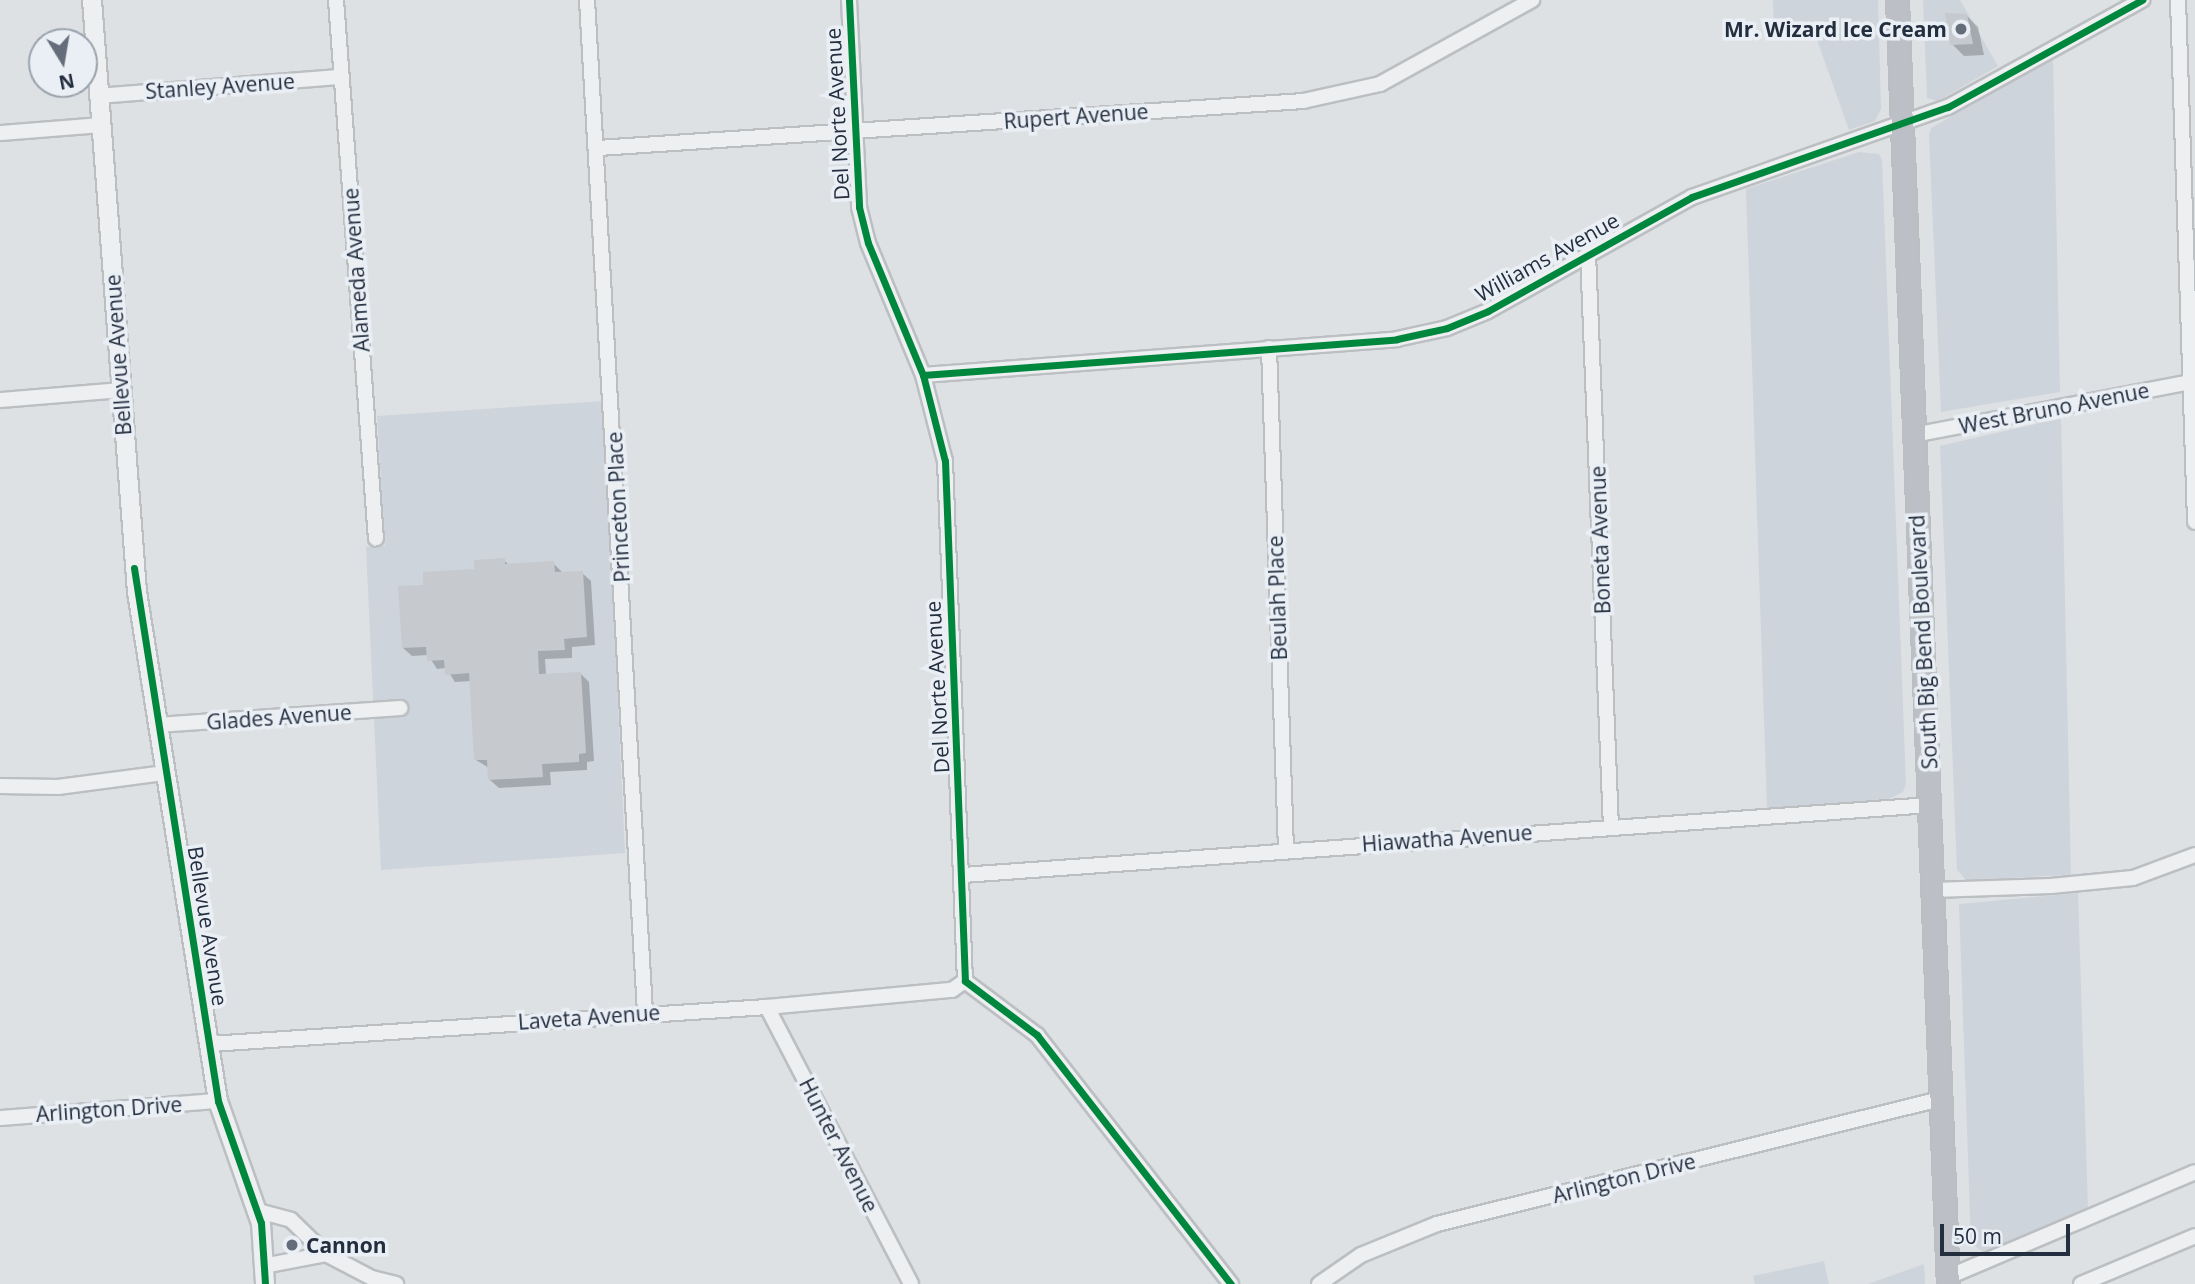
<!DOCTYPE html>
<html>
<head>
<meta charset="utf-8">
<style>
  body { margin:0 }
  #map { position:relative; width:2195px; height:1284px; overflow:hidden; background:#dee1e4; font-family:"Open Sans",sans-serif }
  div>[style] { position:absolute }
  .built>* { inset:0; background:#ced4db }
  .shadow>* { inset:0; background:#0003 }
  .building>* { inset:0; background:#c6c9cd }
  .roads { filter:drop-shadow(2px 0 #bcbfc2) drop-shadow(-2px 0 #bcbfc2) drop-shadow(0 2px #bcbfc2) drop-shadow(0 -2px #bcbfc2) }
  .minor>* { height:14px; margin:-7px; padding:0 7px; transform-origin:7px; border-radius:7px; background:#edeff1 }
  .tertiary>* { height:18px; margin:-9px; padding:0 9px; transform-origin:9px; border-radius:9px; background:#edeff1 }
  .secondary>* { height:21px; margin:-10.5px; padding:0 10.5px; transform-origin:10.5px; border-radius:10.5px; background:#bcbfc5 }
  .cycleway>* { height:7px; margin:-3.5px; padding:0 3.5px; transform-origin:3.5px; border-radius:3.5px; background:#00873e }
  .dots>* { width:19px; height:19px; translate:-50% -50%; box-sizing:border-box; border:4px solid #eaeff5; border-radius:50% }
  span { translate:-50% -50%; white-space:nowrap; text-align:center; line-height:1.15; -webkit-text-stroke:7px #eaeff5; paint-order:stroke }
  .poi-label { font-size:21px; color:#232e3f; font-weight:700 }
  .right { translate:-100% -50%; text-align:right }
  .left { translate:0 -50%; text-align:left }
  .street-label { font-size:21px; color:#232e3f }
  .north { position:absolute; left:28px; top:28px; width:70px; height:70px; box-sizing:border-box; background:#eaeff5; border:2px solid #9aa2ac; border-radius:50%; rotate:169deg; font-size:19px; font-weight:700; line-height:28px; text-align:center; color:#232e3f }
  .north::after { content:''; display:block; margin:auto; width:24px; height:32px; background:#646d79; clip-path:polygon(50% 0,100% 100%,50% 72%,0 100%) }
  .scale { position:absolute; left:1940px; top:1224px; width:130px; height:32px; box-sizing:border-box; border:4px solid #232e3f; border-top:0; padding-left:9px; font-size:21px; line-height:24px; white-space:nowrap; color:#232e3f; -webkit-text-stroke:5px #eaeff5; paint-order:stroke }
</style>
</head>
<body>
<div id="map">
  <div class="built">
    <div style="clip-path:polygon(1773px 0,1878px 0,1881px 109px,1875px 121px,1849px 130px,1812px 26px,1774px 29px)"></div>
    <div style="clip-path:polygon(1923px 0,1960px 0,1998px 66px,1938px 101px,1927px 98px)"></div>
    <div style="clip-path:polygon(2053px 58px,2060px 392px,1941px 412px,1929px 135px,1931px 128px)"></div>
    <div style="clip-path:polygon(1859px 152px,1879px 154px,1882px 160px,1906px 784px,1903px 792px,1889px 799px,1767px 808px,1746px 189px)"></div>
    <div style="clip-path:polygon(604px 401px,625px 853px,381px 870px,366px 547px,385px 546px,377px 416px)"></div>
    <div style="clip-path:polygon(2061px 418px,2071px 875px,1966px 880px,1957px 870px,1940px 446px)"></div>
    <div style="clip-path:polygon(2078px 893px,2088px 1208px,1984px 1253px,1971px 1243px,1959px 904px)"></div>
    <div style="clip-path:polygon(1824px 1261px,1829px 1284px,1755px 1284px,1753px 1276px)"></div>
    <div style="clip-path:polygon(1924px 1264px,1925px 1284px,1868px 1284px)"></div>
  </div>
  <div class="shadow">
    <div style="clip-path:polygon(1966px 15px,1978px 27px,1984px 55px,1964px 56px,1952px 44px)"></div>
    <div style="clip-path:polygon(504px 560px,510px 566px,553px 563px,562px 572px,582px 573px,591px 581px,595px 645px,572px 647px,572px 658px,545px 659px,546px 675px,580px 673px,589px 682px,594px 761px,587px 762px,587px 770px,550px 772px,551px 785px,499px 788px,490px 780px,489px 768px,476px 760px,471px 681px,455px 682px,446px 668px,437px 669px,428px 655px,412px 656px,403px 648px,425px 586px)"></div>
  </div>
  <div class="building">
    <div style="clip-path:polygon(1945px 13px,1967px 14px,1973px 44px,1950px 45px)"></div>
    <div style="clip-path:polygon(505px 558px,505px 564px,554px 561px,555px 572px,583px 571px,587px 637px,564px 639px,565px 650px,538px 651px,539px 674px,581px 672px,586px 753px,579px 754px,579px 762px,542px 764px,543px 777px,488px 780px,487px 760px,474px 760px,469px 673px,445px 675px,444px 660px,427px 661px,426px 647px,402px 648px,398px 586px,423px 585px,423px 572px,474px 569px,474px 560px)"></div>
  </div>
  <div class="roads">
    <div class="minor">
      <div style="left:336px;top:0;width:540px;rotate:85.76deg"></div>
      <div style="left:587px;top:0;width:1015px;rotate:86.72deg"></div>
      <div style="left:849px;top:0;width:207px;rotate:87.2deg"></div>
      <div style="left:859px;top:207px;width:37px;rotate:76deg"></div>
      <div style="left:868px;top:243px;width:143px;rotate:67.4deg"></div>
      <div style="left:923px;top:375px;width:89px;rotate:75.7deg"></div>
      <div style="left:945px;top:461px;width:520px;rotate:87.8deg"></div>
      <div style="left:965px;top:981px;width:90px;rotate:36.9deg"></div>
      <div style="left:1037px;top:1035px;width:316px;rotate:52.1deg"></div>
      <div style="left:2178px;top:0;width:522px;rotate:88.13deg"></div>
      <div style="left:98px;top:96px;width:244px;rotate:-4.5deg"></div>
      <div style="left:0;top:133px;width:101px;rotate:-4.5deg"></div>
      <div style="left:598px;top:148px;width:707px;rotate:-3.81deg"></div>
      <div style="left:1303px;top:101px;width:79px;rotate:-12.4deg"></div>
      <div style="left:1380px;top:84px;width:174px;rotate:-28.9deg"></div>
      <div style="left:1588px;top:253px;width:574px;rotate:87.71deg"></div>
      <div style="left:1269px;top:348px;width:501px;rotate:88.06deg"></div>
      <div style="left:923px;top:375px;width:475px;rotate:-4.3deg"></div>
      <div style="left:1397px;top:339px;width:51px;rotate:-12.4deg"></div>
      <div style="left:1447px;top:328px;width:44px;rotate:-22.5deg"></div>
      <div style="left:1488px;top:311px;width:234px;rotate:-29.2deg"></div>
      <div style="left:1692px;top:197px;width:271px;rotate:-19.4deg"></div>
      <div style="left:1948px;top:107px;width:222px;rotate:-28.9deg"></div>
      <div style="left:0;top:400px;width:121px;rotate:-4.7deg"></div>
      <div style="left:1913px;top:435px;width:287px;rotate:-10.8deg"></div>
      <div style="left:157px;top:725px;width:244px;rotate:-4deg"></div>
      <div style="left:0;top:786px;width:58px;rotate:1deg"></div>
      <div style="left:58px;top:787px;width:108px;rotate:-7.5deg"></div>
      <div style="left:963px;top:875px;width:970px;rotate:-4.14deg"></div>
      <div style="left:1933px;top:890px;width:118px;rotate:-1.9deg"></div>
      <div style="left:2051px;top:886px;width:82px;rotate:-5.6deg"></div>
      <div style="left:2133px;top:878px;width:66px;rotate:-20.4deg"></div>
      <div style="left:767px;top:1007px;width:312px;rotate:62.5deg"></div>
      <div style="left:210px;top:1044px;width:558px;rotate:-3.8deg"></div>
      <div style="left:767px;top:1007px;width:186px;rotate:-5.3deg"></div>
      <div style="left:952px;top:990px;width:16px;rotate:-35deg"></div>
      <div style="left:0;top:1118px;width:219px;rotate:-4.5deg"></div>
      <div style="left:258px;top:1211px;width:34px;rotate:15deg"></div>
      <div style="left:291px;top:1220px;width:49px;rotate:44.2deg"></div>
      <div style="left:263px;top:1266px;width:64px;rotate:-10.8deg"></div>
      <div style="left:326px;top:1254px;width:52px;rotate:27.6deg"></div>
      <div style="left:372px;top:1278px;width:25px;rotate:14deg"></div>
      <div style="left:1948px;top:1277px;width:268px;rotate:-23deg"></div>
      <div style="left:1319px;top:1284px;width:51px;rotate:-34.6deg"></div>
      <div style="left:1361px;top:1255px;width:82px;rotate:-22.2deg"></div>
      <div style="left:1437px;top:1224px;width:518px;rotate:-13.96deg"></div>
      <div style="left:2081px;top:1284px;width:124px;rotate:-22.8deg"></div>
    </div>
    <div class="tertiary">
      <div style="left:92px;top:0;width:594px;rotate:85.65deg"></div>
      <div style="left:137px;top:592px;width:515px;rotate:80.96deg"></div>
      <div style="left:218px;top:1101px;width:129px;rotate:70.6deg"></div>
      <div style="left:261px;top:1223px;width:61px;rotate:86.2deg"></div>
    </div>
    <div class="secondary">
      <div style="left:1897px;top:0;width:1285px;rotate:87.73deg"></div>
    </div>
  </div>
  <div class="cycleway">
    <div style="left:849px;top:0;width:207px;rotate:87.2deg"></div>
    <div style="left:859px;top:207px;width:37px;rotate:76deg"></div>
    <div style="left:868px;top:243px;width:143px;rotate:67.4deg"></div>
    <div style="left:923px;top:375px;width:89px;rotate:75.7deg"></div>
    <div style="left:945px;top:461px;width:520px;rotate:87.8deg"></div>
    <div style="left:965px;top:981px;width:90px;rotate:36.9deg"></div>
    <div style="left:1037px;top:1035px;width:316px;rotate:52.1deg"></div>
    <div style="left:923px;top:375px;width:475px;rotate:-4.3deg"></div>
    <div style="left:1397px;top:339px;width:51px;rotate:-12.4deg"></div>
    <div style="left:1447px;top:328px;width:44px;rotate:-22.5deg"></div>
    <div style="left:1488px;top:311px;width:234px;rotate:-29.2deg"></div>
    <div style="left:1692px;top:197px;width:271px;rotate:-19.4deg"></div>
    <div style="left:1948px;top:107px;width:222px;rotate:-28.9deg"></div>
    <div style="left:134px;top:568px;width:540px;rotate:81.04deg"></div>
    <div style="left:218px;top:1101px;width:129px;rotate:70.6deg"></div>
    <div style="left:261px;top:1223px;width:61px;rotate:86.2deg"></div>
  </div>
  <div class="dots">
    <div style="left:1961px;top:29px;background:#646d79"></div>
    <div style="left:292px;top:1245px;background:#646d79"></div>
  </div>
  <div class="poi-label">
    <span class="right" style="left:1947px;top:29px">Mr. Wizard Ice Cream</span>
    <span class="left" style="left:306px;top:1245px">Cannon</span>
  </div>
  <div class="street-label">
    <span style="left:220px;top:86px;rotate:-4deg">Stanley Avenue</span>
    <span style="left:837px;top:114px;rotate:-93deg">Del Norte Avenue</span>
    <span style="left:1076px;top:116px;rotate:-4deg">Rupert Avenue</span>
    <span style="left:1547px;top:257px;rotate:-29deg">Williams Avenue</span>
    <span style="left:356px;top:270px;rotate:-94deg">Alameda Avenue</span>
    <span style="left:118px;top:355px;rotate:-94deg">Bellevue Avenue</span>
    <span style="left:2054px;top:408px;rotate:-11deg">West Bruno Avenue</span>
    <span style="left:618px;top:507px;rotate:-93deg">Princeton Place</span>
    <span style="left:1600px;top:540px;rotate:-92deg">Boneta Avenue</span>
    <span style="left:1277px;top:598px;rotate:-92deg">Beulah Place</span>
    <span style="left:1923px;top:642px;rotate:-93deg">South Big Bend Boulevard</span>
    <span style="left:937px;top:687px;rotate:-93deg">Del Norte Avenue</span>
    <span style="left:279px;top:717px;rotate:-4deg">Glades Avenue</span>
    <span style="left:1447px;top:838px;rotate:-4deg">Hiawatha Avenue</span>
    <span style="left:208px;top:926px;rotate:81deg">Bellevue Avenue</span>
    <span style="left:589px;top:1017px;rotate:-4deg">Laveta Avenue</span>
    <span style="left:109px;top:1109px;rotate:-4deg">Arlington Drive</span>
    <span style="left:839px;top:1145px;rotate:63deg">Hunter Avenue</span>
    <span style="left:1624px;top:1178px;rotate:-14deg">Arlington Drive</span>
  </div>
  <div class="north">N</div>
  <div class="scale">50 m</div>
</div>
</body>
</html>
